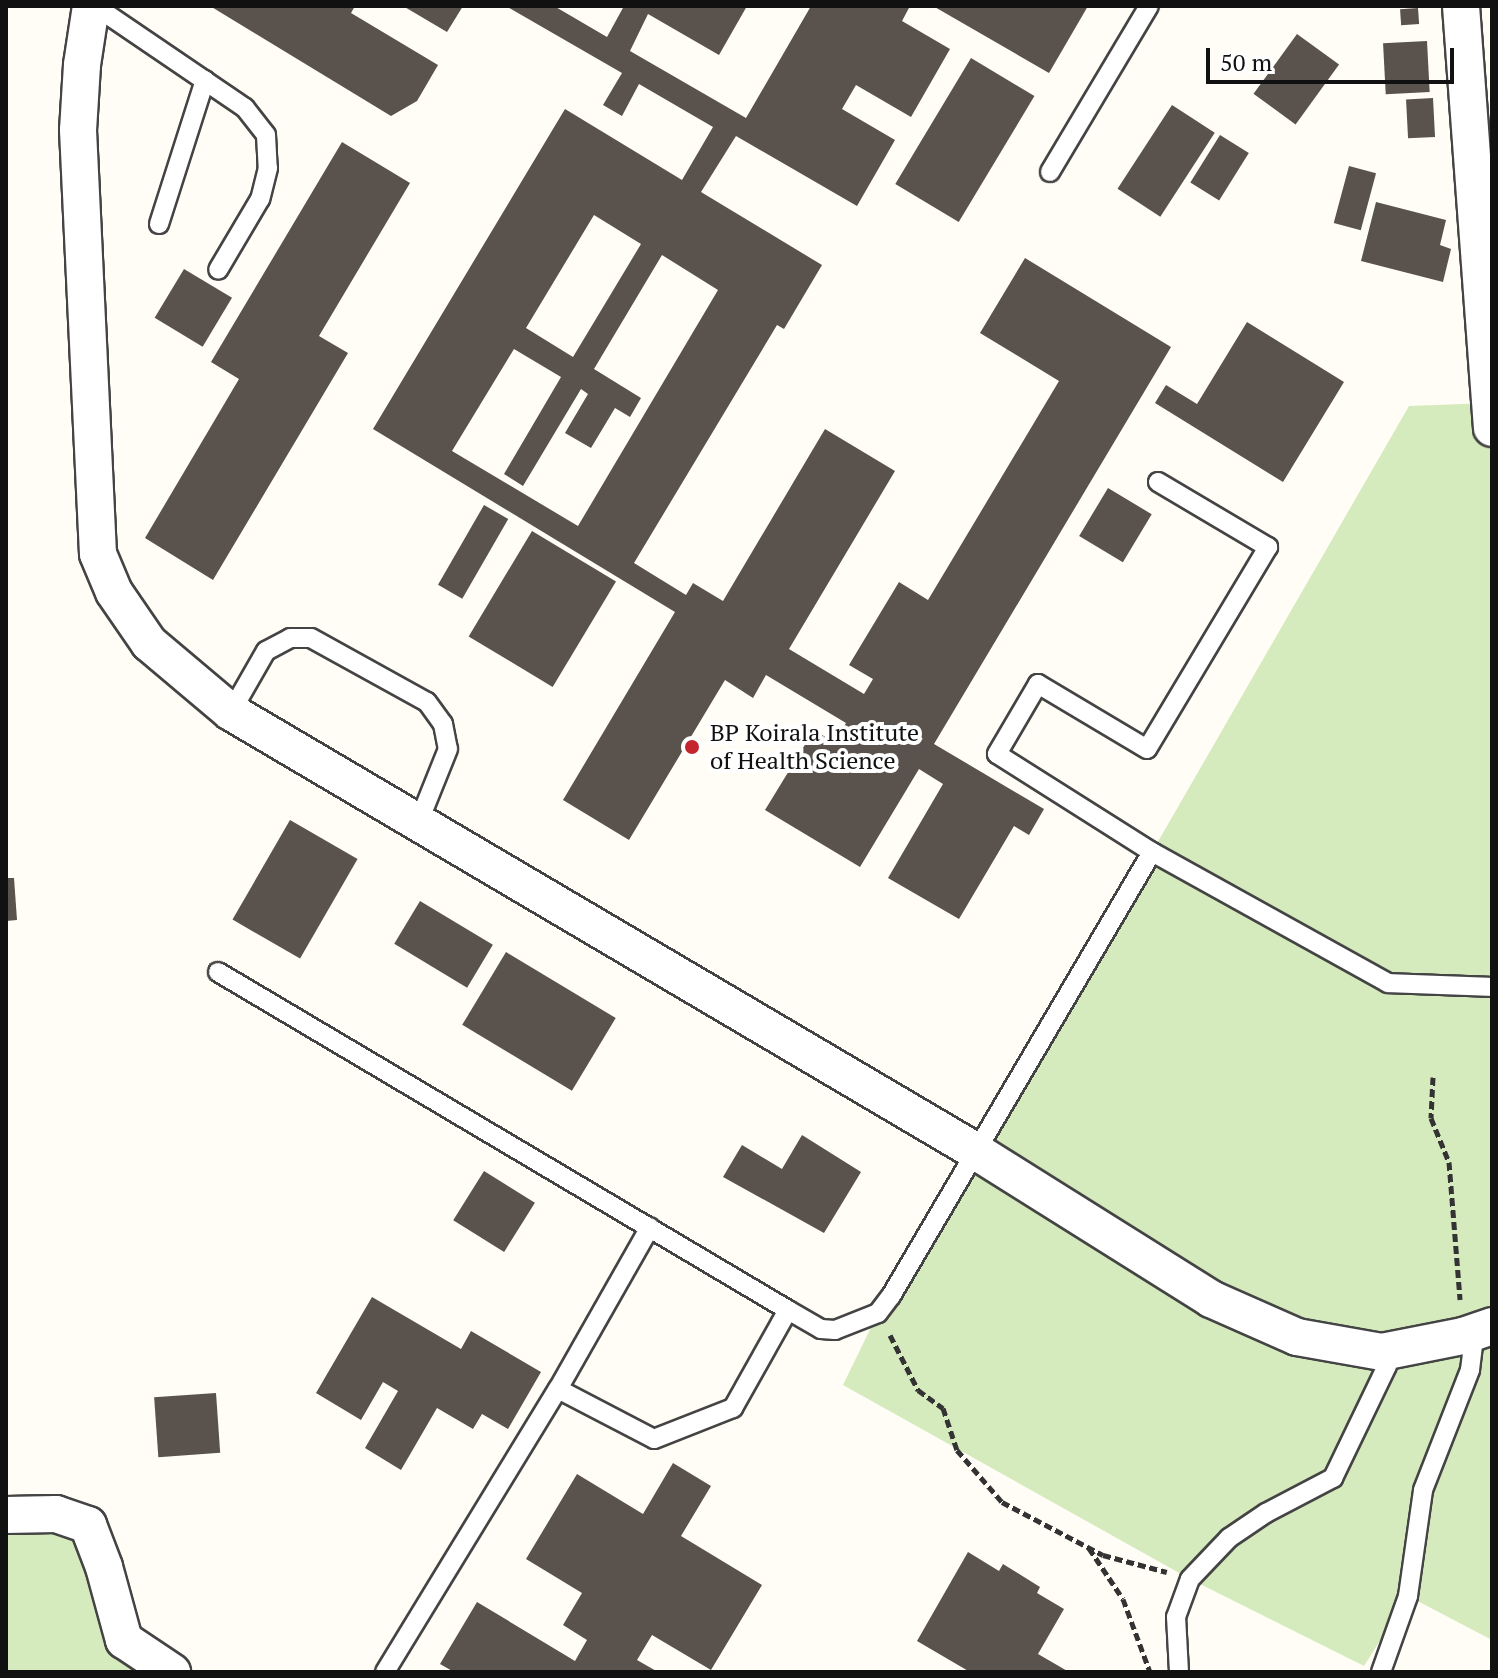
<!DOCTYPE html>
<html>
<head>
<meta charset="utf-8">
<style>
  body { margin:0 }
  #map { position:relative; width:1498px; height:1678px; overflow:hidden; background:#fffdf5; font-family:"PT Serif",serif }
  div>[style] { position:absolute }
  .green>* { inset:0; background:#d5ebbd }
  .building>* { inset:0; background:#5a524d; transform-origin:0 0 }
  .path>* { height:5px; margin-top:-2.5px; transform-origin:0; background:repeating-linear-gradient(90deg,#333 0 8px,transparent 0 12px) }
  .roads { filter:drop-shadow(2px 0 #444) drop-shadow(-2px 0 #444) drop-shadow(0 2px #444) drop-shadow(0 -2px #444) }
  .lane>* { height:18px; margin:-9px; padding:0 9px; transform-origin:9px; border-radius:9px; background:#fff }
  .street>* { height:36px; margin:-18px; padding:0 18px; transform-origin:18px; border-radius:18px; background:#fff }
  .dots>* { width:22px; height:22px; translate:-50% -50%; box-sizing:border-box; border:4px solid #fff; border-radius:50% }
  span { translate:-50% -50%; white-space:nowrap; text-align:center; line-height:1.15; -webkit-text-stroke:8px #fff; paint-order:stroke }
  .poi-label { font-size:24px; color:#111 }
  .left { translate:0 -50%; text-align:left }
  .frame { position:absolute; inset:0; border:8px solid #111; pointer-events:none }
  .scale { position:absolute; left:1206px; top:48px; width:248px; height:36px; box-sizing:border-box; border:4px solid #111; border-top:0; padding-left:10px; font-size:24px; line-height:28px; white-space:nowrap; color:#111; -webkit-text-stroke:6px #fff; paint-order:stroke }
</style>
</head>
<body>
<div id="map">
  <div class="green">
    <div style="clip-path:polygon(1490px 403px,1492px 1640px,1408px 1596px,1364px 1666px,1190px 1579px,843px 1385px,878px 1313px,1152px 852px,1409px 406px)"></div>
    <div style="clip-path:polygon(6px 1515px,88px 1525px,124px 1640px,171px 1672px,6px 1672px)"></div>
  </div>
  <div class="building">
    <div style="clip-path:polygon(210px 6px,355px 6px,351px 13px,438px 65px,417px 101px,391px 116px)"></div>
    <div style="clip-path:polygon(403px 6px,463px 6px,447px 32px)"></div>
    <div style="clip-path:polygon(evenodd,506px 6px,554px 6px,607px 37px,624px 6px,747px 6px,719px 55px,648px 14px,630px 51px,746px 118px,811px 6px,910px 6px,902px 21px,950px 49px,911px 117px,856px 85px,842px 109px,895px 140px,857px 206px,736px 136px,701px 192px,822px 265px,784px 329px,777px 325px,634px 563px,686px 595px,693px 583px,723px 601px,825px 429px,895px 471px,789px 649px,864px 694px,873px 679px,849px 665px,899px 582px,928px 600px,1059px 381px,980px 333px,1025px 258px,1171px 347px,934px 744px,1044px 809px,1029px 835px,1014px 826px,959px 919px,888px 878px,943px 784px,919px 769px,860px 867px,765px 810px,814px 730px,835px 743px,846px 723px,766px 675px,753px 698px,725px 680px,629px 840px,563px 800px,675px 612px,373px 429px,565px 109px,682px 180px,713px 127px,639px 84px,622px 116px,603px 105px,622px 73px,506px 6px,594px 215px,641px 244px,573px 357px,526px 328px,594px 215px,506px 6px,662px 255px,718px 290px,578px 526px,452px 451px,514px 349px,561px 377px,504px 474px,523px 486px,581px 389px,588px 394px,565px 433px,591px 448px,615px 408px,630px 417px,641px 398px,594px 369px,662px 255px)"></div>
    <div style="clip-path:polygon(933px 6px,1088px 6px,1049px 73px)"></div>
    <div style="left:1418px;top:8px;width:16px;height:18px;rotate:86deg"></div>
    <div style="left:1297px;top:34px;width:52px;height:74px;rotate:36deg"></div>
    <div style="left:1427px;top:41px;width:51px;height:44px;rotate:87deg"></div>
    <div style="left:971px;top:58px;width:74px;height:147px;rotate:31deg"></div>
    <div style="left:1433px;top:98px;width:39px;height:27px;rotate:87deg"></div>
    <div style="left:1172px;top:105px;width:51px;height:100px;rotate:33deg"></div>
    <div style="left:1220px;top:135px;width:34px;height:56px;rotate:32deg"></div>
    <div style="clip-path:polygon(342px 142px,410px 183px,319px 336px,348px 353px,213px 580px,145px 538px,239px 379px,211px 362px)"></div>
    <div style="left:1349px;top:166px;width:28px;height:59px;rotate:15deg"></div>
    <div style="clip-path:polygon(1376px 202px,1446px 220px,1440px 245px,1451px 249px,1443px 282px,1361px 261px)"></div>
    <div style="left:184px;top:269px;width:56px;height:57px;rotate:31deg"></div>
    <div style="clip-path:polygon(1247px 322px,1344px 382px,1283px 482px,1155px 403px,1166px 385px,1197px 404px)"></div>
    <div style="left:1108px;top:488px;width:51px;height:56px;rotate:31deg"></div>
    <div style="left:484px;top:505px;width:28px;height:92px;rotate:30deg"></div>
    <div style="left:532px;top:531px;width:98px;height:123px;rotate:31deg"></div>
    <div style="left:290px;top:820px;width:78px;height:115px;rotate:30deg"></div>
    <div style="clip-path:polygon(6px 878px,14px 878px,17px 920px,6px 921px)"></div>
    <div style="left:420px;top:901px;width:85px;height:50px;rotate:31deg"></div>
    <div style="left:506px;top:952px;width:128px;height:85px;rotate:31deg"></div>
    <div style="clip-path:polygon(802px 1135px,861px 1172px,824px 1233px,723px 1177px,742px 1145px,782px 1169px)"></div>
    <div style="left:484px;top:1171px;width:60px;height:58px;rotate:32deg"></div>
    <div style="clip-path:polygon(372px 1297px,461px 1349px,471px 1331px,541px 1372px,508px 1429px,482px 1414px,473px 1429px,437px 1408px,401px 1470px,365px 1448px,398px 1391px,383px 1382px,361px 1420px,316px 1393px)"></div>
    <div style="left:216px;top:1393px;width:60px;height:62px;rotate:86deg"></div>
    <div style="clip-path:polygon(673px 1463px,711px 1486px,681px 1536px,762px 1585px,711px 1670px,652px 1635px,637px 1660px,658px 1672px,454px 1672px,440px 1664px,477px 1602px,575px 1661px,587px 1640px,563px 1625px,582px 1593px,526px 1559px,577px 1474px,643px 1514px)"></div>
    <div style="clip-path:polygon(968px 1552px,999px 1571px,1003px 1564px,1040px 1587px,1037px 1593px,1064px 1609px,1038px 1654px,1069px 1672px,970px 1672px,917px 1641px)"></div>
  </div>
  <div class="path">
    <div style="left:1433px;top:1077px;width:41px;rotate:92.8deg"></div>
    <div style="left:1431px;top:1118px;width:48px;rotate:67.8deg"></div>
    <div style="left:1449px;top:1162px;width:138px;rotate:85.4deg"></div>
    <div style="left:890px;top:1335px;width:62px;rotate:63deg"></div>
    <div style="left:918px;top:1390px;width:31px;rotate:36deg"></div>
    <div style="left:943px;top:1408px;width:44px;rotate:71.6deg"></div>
    <div style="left:957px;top:1450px;width:69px;rotate:49.1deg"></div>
    <div style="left:1002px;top:1502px;width:114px;rotate:27.7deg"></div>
    <div style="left:1103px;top:1555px;width:66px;rotate:14.9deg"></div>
    <div style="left:1089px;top:1548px;width:61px;rotate:56.3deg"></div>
    <div style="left:1123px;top:1599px;width:78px;rotate:69.7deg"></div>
  </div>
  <div class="roads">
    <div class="lane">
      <div style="left:95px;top:6px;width:181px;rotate:34.2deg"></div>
      <div style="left:245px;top:108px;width:34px;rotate:52deg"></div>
      <div style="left:266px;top:135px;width:33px;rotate:87deg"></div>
      <div style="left:268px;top:168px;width:32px;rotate:104deg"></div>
      <div style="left:260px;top:199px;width:82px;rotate:120.6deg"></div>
      <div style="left:1050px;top:172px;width:193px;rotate:-59.2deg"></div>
      <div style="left:159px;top:224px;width:151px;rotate:-72.3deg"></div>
      <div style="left:1158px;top:482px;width:128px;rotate:30.6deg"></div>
      <div style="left:1268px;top:547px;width:235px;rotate:120.9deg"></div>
      <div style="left:1147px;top:749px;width:127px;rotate:-149.2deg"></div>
      <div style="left:1038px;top:684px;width:81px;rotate:120.4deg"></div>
      <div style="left:997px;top:754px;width:183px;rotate:32.3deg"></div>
      <div style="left:1152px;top:852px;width:270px;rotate:29deg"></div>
      <div style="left:1388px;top:983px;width:104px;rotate:2.2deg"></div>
      <div style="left:231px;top:712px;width:70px;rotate:-60.2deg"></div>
      <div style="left:266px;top:651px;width:27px;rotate:-28deg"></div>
      <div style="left:290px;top:638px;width:21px"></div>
      <div style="left:311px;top:638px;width:132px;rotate:28.9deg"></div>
      <div style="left:427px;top:702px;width:27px;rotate:54deg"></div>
      <div style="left:443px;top:724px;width:25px;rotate:79deg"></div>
      <div style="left:448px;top:749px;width:78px;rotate:111.9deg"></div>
      <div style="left:218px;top:972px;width:663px;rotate:30.67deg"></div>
      <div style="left:788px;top:1310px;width:38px;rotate:30deg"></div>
      <div style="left:821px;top:1329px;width:14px;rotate:4deg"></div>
      <div style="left:835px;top:1330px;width:46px;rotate:-21.6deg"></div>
      <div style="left:878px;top:1313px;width:21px;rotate:-53deg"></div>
      <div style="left:891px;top:1296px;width:515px;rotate:-59.55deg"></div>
      <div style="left:558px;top:1389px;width:108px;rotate:27.5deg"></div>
      <div style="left:654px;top:1439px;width:85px;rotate:-21.4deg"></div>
      <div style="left:733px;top:1408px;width:112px;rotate:-60.7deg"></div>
      <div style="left:385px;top:1672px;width:332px;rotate:-58.6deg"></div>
      <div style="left:558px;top:1389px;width:186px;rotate:-60.4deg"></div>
      <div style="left:1179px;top:1672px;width:55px;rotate:-93.1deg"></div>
      <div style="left:1176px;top:1617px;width:40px;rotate:-69.8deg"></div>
      <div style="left:1190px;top:1579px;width:57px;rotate:-46.4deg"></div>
      <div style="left:1229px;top:1538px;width:45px;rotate:-34deg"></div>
      <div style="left:1266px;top:1513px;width:76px;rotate:-27.6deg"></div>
      <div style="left:1333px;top:1478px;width:124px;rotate:-64.3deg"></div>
      <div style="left:1387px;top:1366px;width:15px;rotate:-110deg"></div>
      <div style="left:1381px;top:1672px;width:81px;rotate:-70.4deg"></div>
      <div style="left:1408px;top:1596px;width:107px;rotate:-81.9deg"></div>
      <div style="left:1423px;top:1490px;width:129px;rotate:-68.6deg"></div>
      <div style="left:1470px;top:1370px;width:33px;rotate:-83deg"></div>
      <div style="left:1474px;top:1337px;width:8px;rotate:180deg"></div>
    </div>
    <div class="street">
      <div style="left:91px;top:6px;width:60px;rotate:98.7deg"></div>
      <div style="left:82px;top:65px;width:65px;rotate:93.5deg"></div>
      <div style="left:78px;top:130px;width:424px;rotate:87.3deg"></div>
      <div style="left:98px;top:554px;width:41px;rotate:67.2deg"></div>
      <div style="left:114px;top:592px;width:62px;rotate:55.5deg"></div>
      <div style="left:149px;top:643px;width:107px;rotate:40.1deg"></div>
      <div style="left:231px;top:712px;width:866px;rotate:30.53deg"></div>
      <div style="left:977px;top:1152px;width:276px;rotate:32.1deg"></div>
      <div style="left:1211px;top:1299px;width:94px;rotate:23.8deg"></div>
      <div style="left:1297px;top:1337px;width:86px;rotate:10deg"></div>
      <div style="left:1382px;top:1352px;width:83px;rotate:-11.2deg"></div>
      <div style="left:1463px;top:1336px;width:31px;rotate:-19deg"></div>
      <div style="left:1461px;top:6px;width:423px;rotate:85.8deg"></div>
      <div style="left:6px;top:1515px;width:50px;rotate:-1.1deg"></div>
      <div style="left:56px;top:1514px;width:34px;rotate:19deg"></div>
      <div style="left:88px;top:1525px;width:45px;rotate:69.1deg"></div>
      <div style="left:104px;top:1567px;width:76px;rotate:74.7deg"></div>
      <div style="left:124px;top:1640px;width:58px;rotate:33.7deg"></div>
    </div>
  </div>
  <div class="dots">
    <div style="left:692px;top:747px;background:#c4262e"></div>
  </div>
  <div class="poi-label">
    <span class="left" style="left:710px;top:747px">BP Koirala Institute<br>of Health Science</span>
  </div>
  <div class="frame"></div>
  <div class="scale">50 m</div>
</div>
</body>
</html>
